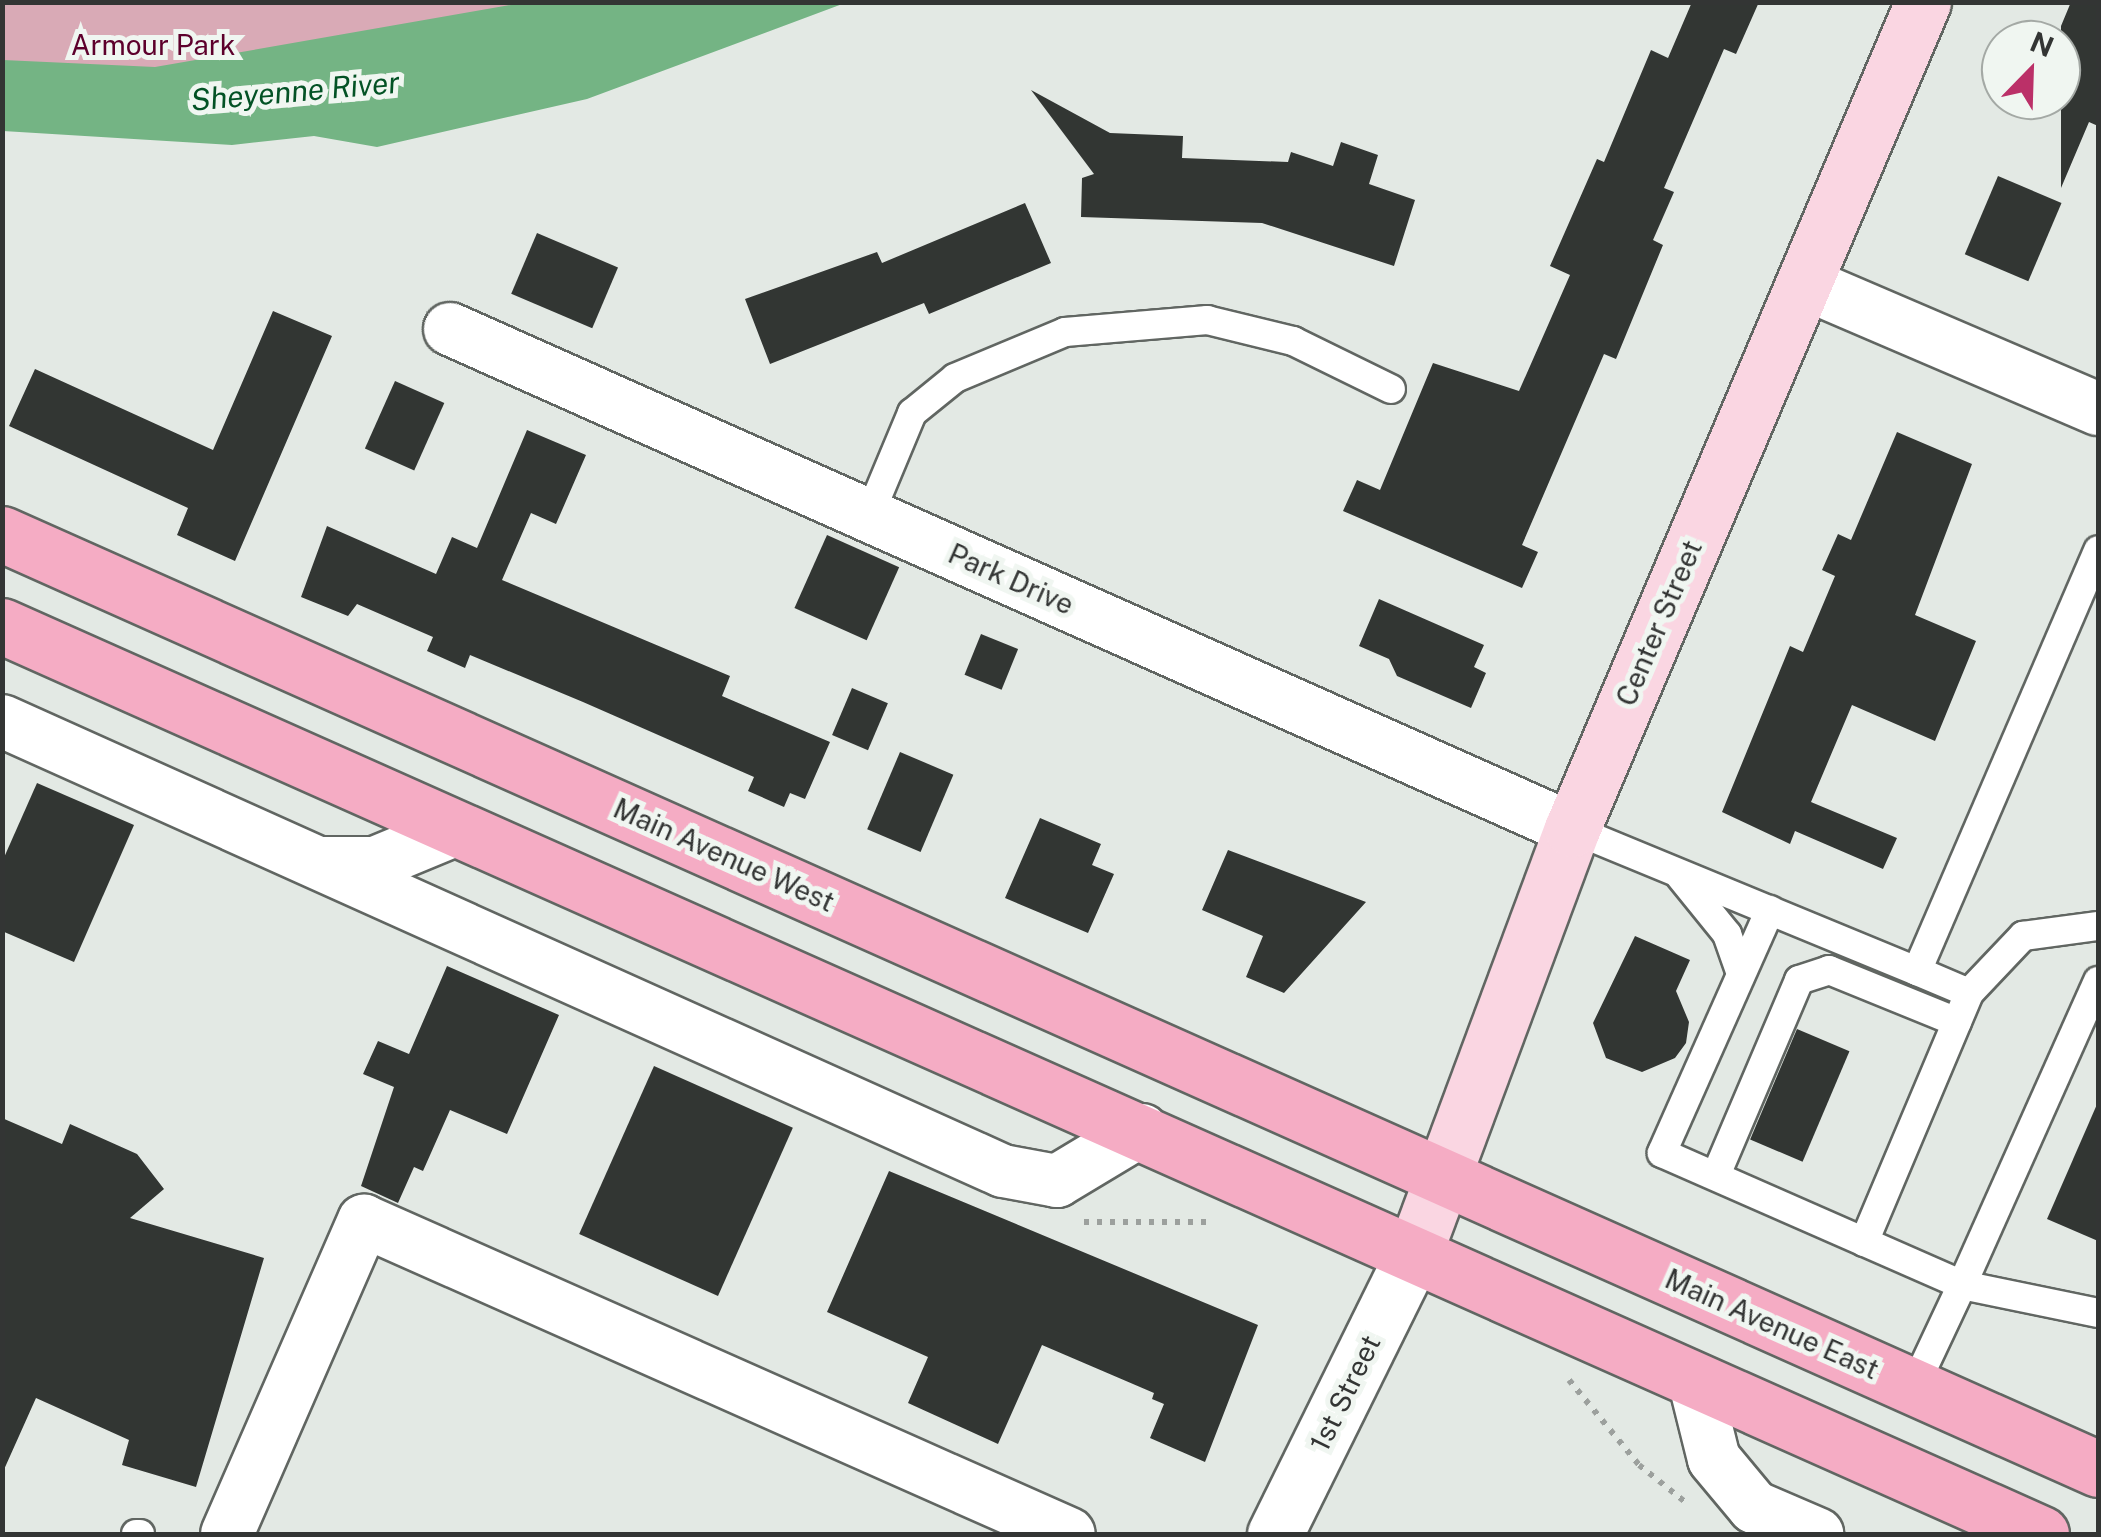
<!DOCTYPE html>
<html>
<head>
<meta charset="utf-8">
<style>
  body { margin:0 }
  #map { position:relative; width:2101px; height:1537px; overflow:hidden; background:#e3e9e4; font-family:"Public Sans",sans-serif }
  div>[style] { position:absolute }
  .green>* { inset:0; background:#d9aab6 }
  .water>* { inset:0; background:#74b484 }
  .building>* { inset:0; background:#323633; transform-origin:0 0 }
  .path>* { height:6px; margin-top:-3px; transform-origin:0; background:repeating-linear-gradient(90deg,#9ca09d 0 5px,transparent 0 13px) }
  .roads { filter:drop-shadow(2px 0 #616662) drop-shadow(-2px 0 #616662) drop-shadow(0 2px #616662) drop-shadow(0 -2px #616662) }
  .service>* { height:28px; margin:-14px; padding:0 14px; transform-origin:14px; border-radius:14px; background:#fff }
  .minor>* { height:52px; margin:-26px; padding:0 26px; transform-origin:26px; border-radius:26px; background:#fff }
  .tertiary>* { height:55px; margin:-27.5px; padding:0 27.5px; transform-origin:27.5px; border-radius:27.5px; background:#fff }
  .secondary>* { height:55px; margin:-27.5px; padding:0 27.5px; transform-origin:27.5px; border-radius:27.5px; background:#fad6e2 }
  .primary>* { height:55px; margin:-27.5px; padding:0 27.5px; transform-origin:27.5px; border-radius:27.5px; background:#f5acc4 }
  span { translate:-50% -50%; white-space:nowrap; text-align:center; line-height:1.15; -webkit-text-stroke:10px #f0f6f1; paint-order:stroke }
  .park-label { font-size:28px; color:#5d002c }
  .street-label { font-size:28px; color:#333534 }
  .water-label { font-size:30px; color:#035225; font-style:italic }
  .frame { position:absolute; inset:0; border:5px solid #333534; pointer-events:none }
  .north { position:absolute; left:1981px; top:20px; width:100px; height:100px; box-sizing:border-box; background:#f0f6f1; border:2px solid #a4a9a5; border-radius:50%; rotate:23deg; font-size:28px; font-weight:700; line-height:40px; text-align:center; color:#333534 }
  .north::after { content:''; display:block; margin:auto; width:35px; height:45px; background:#bb3068; clip-path:polygon(50% 0,100% 100%,50% 72%,0 100%) }
</style>
</head>
<body>
<div id="map">
  <div class="green">
    <div style="clip-path:polygon(2px 3px,572px 3px,387px 73px,3px 79px)"></div>
  </div>
  <div class="water">
    <div style="clip-path:polygon(522px 3px,845px 3px,587px 99px,377px 147px,314px 136px,232px 145px,3px 131px,3px 60px,155px 67px)"></div>
  </div>
  <div class="building">
    <div style="clip-path:polygon(1692px 2px,1759px 2px,1736px 54px,1724px 49px,1664px 188px,1674px 192px,1653px 240px,1663px 245px,1616px 359px,1604px 354px,1522px 545px,1538px 552px,1522px 588px,1343px 511px,1357px 480px,1380px 490px,1433px 363px,1519px 391px,1570px 275px,1550px 266px,1597px 159px,1604px 162px,1651px 50px,1668px 58px)"></div>
    <div style="clip-path:polygon(2071px 2px,2098px 2px,2098px 126px,2089px 122px,2061px 188px,2061px 26px)"></div>
    <div style="clip-path:polygon(1031px 90px,1110px 133px,1183px 136px,1182px 158px,1288px 162px,1291px 152px,1333px 166px,1341px 142px,1378px 155px,1369px 184px,1415px 200px,1394px 266px,1262px 223px,1081px 217px,1082px 178px,1094px 174px)"></div>
    <div style="left:1998px;top:176px;width:69px;height:85px;rotate:23deg"></div>
    <div style="clip-path:polygon(1025px 203px,1051px 263px,929px 314px,924px 303px,770px 364px,745px 299px,877px 252px,882px 263px)"></div>
    <div style="left:537px;top:233px;width:88px;height:66px;rotate:23deg"></div>
    <div style="clip-path:polygon(273px 311px,332px 336px,235px 561px,177px 535px,188px 508px,9px 426px,35px 369px,213px 450px)"></div>
    <div style="left:395px;top:381px;width:54px;height:74px;rotate:24deg"></div>
    <div style="clip-path:polygon(527px 430px,586px 455px,556px 524px,531px 513px,502px 580px,730px 676px,722px 696px,830px 742px,805px 799px,790px 793px,784px 807px,748px 791px,754px 777px,583px 702px,470px 655px,465px 668px,427px 651px,433px 637px,357px 604px,348px 616px,301px 597px,327px 526px,436px 574px,452px 537px,477px 548px)"></div>
    <div style="clip-path:polygon(1897px 432px,1972px 464px,1915px 615px,1976px 641px,1935px 741px,1852px 705px,1811px 802px,1897px 838px,1883px 869px,1795px 831px,1790px 844px,1722px 812px,1790px 646px,1803px 652px,1835px 576px,1822px 570px,1838px 534px,1851px 540px)"></div>
    <div style="left:827px;top:535px;width:79px;height:80px;rotate:24deg"></div>
    <div style="clip-path:polygon(1379px 599px,1484px 645px,1474px 667px,1486px 673px,1471px 708px,1397px 676px,1389px 659px,1359px 646px)"></div>
    <div style="left:981px;top:634px;width:40px;height:44px;rotate:22deg"></div>
    <div style="left:852px;top:688px;width:39px;height:51px;rotate:23deg"></div>
    <div style="left:900px;top:752px;width:58px;height:84px;rotate:23deg"></div>
    <div style="clip-path:polygon(37px 783px,134px 825px,74px 962px,2px 931px,2px 862px)"></div>
    <div style="clip-path:polygon(1040px 818px,1101px 844px,1092px 865px,1114px 874px,1088px 933px,1005px 898px)"></div>
    <div style="clip-path:polygon(1228px 850px,1366px 902px,1284px 993px,1246px 977px,1263px 936px,1202px 910px)"></div>
    <div style="clip-path:polygon(1635px 936px,1690px 960px,1676px 991px,1689px 1022px,1686px 1043px,1675px 1058px,1642px 1072px,1606px 1058px,1593px 1023px)"></div>
    <div style="clip-path:polygon(447px 966px,559px 1015px,507px 1134px,450px 1110px,423px 1171px,414px 1167px,398px 1203px,361px 1186px,394px 1087px,363px 1074px,378px 1041px,409px 1054px)"></div>
    <div style="left:1797px;top:1029px;width:57px;height:120px;rotate:23deg"></div>
    <div style="left:654px;top:1066px;width:152px;height:184px;rotate:24deg"></div>
    <div style="clip-path:polygon(2098px 1102px,2098px 1241px,2047px 1219px)"></div>
    <div style="clip-path:polygon(2px 1118px,62px 1144px,70px 1124px,137px 1154px,164px 1189px,130px 1218px,264px 1258px,196px 1487px,122px 1465px,129px 1440px,36px 1398px,2px 1474px)"></div>
    <div style="clip-path:polygon(889px 1171px,1258px 1325px,1205px 1462px,1150px 1438px,1164px 1404px,1152px 1399px,1154px 1393px,1042px 1345px,998px 1444px,908px 1403px,928px 1357px,827px 1312px)"></div>
  </div>
  <div class="path">
    <div style="left:1084px;top:1222px;width:128px"></div>
    <div style="left:1569px;top:1380px;width:110px;rotate:50.5deg"></div>
    <div style="left:1639px;top:1465px;width:58px;rotate:38.7deg"></div>
  </div>
  <div class="roads">
    <div class="service">
      <div style="left:869px;top:516px;width:112px;rotate:-67.3deg"></div>
      <div style="left:912px;top:413px;width:55px;rotate:-39.1deg"></div>
      <div style="left:955px;top:378px;width:119px;rotate:-22.7deg"></div>
      <div style="left:1065px;top:332px;width:143px;rotate:-4.8deg"></div>
      <div style="left:1207px;top:320px;width:89px;rotate:13.7deg"></div>
      <div style="left:1293px;top:341px;width:109px;rotate:26.1deg"></div>
      <div style="left:1572px;top:829px;width:373px;rotate:22.4deg"></div>
      <div style="left:1917px;top:971px;width:458px;rotate:-66.7deg"></div>
      <div style="left:1680px;top:876px;width:75px;rotate:51deg"></div>
      <div style="left:1727px;top:934px;width:42px;rotate:70.7deg"></div>
      <div style="left:1770px;top:910px;width:266px;rotate:114deg"></div>
      <div style="left:1662px;top:1153px;width:328px;rotate:23.7deg"></div>
      <div style="left:1962px;top:1285px;width:333px;rotate:-65.9deg"></div>
      <div style="left:1917px;top:971px;width:56px;rotate:22.9deg"></div>
      <div style="left:1969px;top:993px;width:79px;rotate:-46.5deg"></div>
      <div style="left:2023px;top:936px;width:76px;rotate:-7.6deg"></div>
      <div style="left:1716px;top:1175px;width:212px;rotate:-66.9deg"></div>
      <div style="left:1799px;top:980px;width:32px;rotate:-18deg"></div>
      <div style="left:1829px;top:970px;width:138px;rotate:22.1deg"></div>
      <div style="left:1864px;top:1242px;width:270px;rotate:-67.1deg"></div>
      <div style="left:1914px;top:1387px;width:113px;rotate:-64.8deg"></div>
      <div style="left:1962px;top:1285px;width:139px;rotate:11.6deg"></div>
      <div style="left:136px;top:1534px;width:4px"></div>
    </div>
    <div class="minor">
      <div style="left:1804px;top:283px;width:320px;rotate:23.2deg"></div>
      <div style="left:450px;top:329px;width:1228px;rotate:24.02deg"></div>
      <div style="left:2px;top:721px;width:1097px;rotate:24.21deg"></div>
      <div style="left:1003px;top:1171px;width:55px;rotate:10.5deg"></div>
      <div style="left:1057px;top:1181px;width:99px;rotate:-31deg"></div>
      <div style="left:321px;top:863px;width:54px"></div>
      <div style="left:375px;top:863px;width:89px;rotate:-22.5deg"></div>
      <div style="left:1694px;top:1379px;width:82px;rotate:76deg"></div>
      <div style="left:1714px;top:1459px;width:62px;rotate:50.2deg"></div>
      <div style="left:1754px;top:1507px;width:69px;rotate:23.2deg"></div>
      <div style="left:227px;top:1534px;width:342px;rotate:-66.4deg"></div>
      <div style="left:364px;top:1221px;width:771px;rotate:23.94deg"></div>
    </div>
    <div class="tertiary">
      <div style="left:1275px;top:1534px;width:316px;rotate:-63.7deg"></div>
    </div>
    <div class="secondary">
      <div style="left:1415px;top:1251px;width:450px;rotate:-69.6deg"></div>
      <div style="left:1572px;top:829px;width:898px;rotate:-67deg"></div>
    </div>
    <div class="primary">
      <div style="left:2px;top:534px;width:2295px;rotate:24.04deg"></div>
      <div style="left:2px;top:626px;width:2232px;rotate:24deg"></div>
    </div>
  </div>
  <div class="park-label">
    <span style="left:153px;top:45px">Armour Park</span>
  </div>
  <div class="street-label">
    <span style="left:1011px;top:579px;rotate:24deg">Park Drive</span>
    <span style="left:1659px;top:623px;rotate:-67deg">Center Street</span>
    <span style="left:724px;top:855px;rotate:24deg">Main Avenue West</span>
    <span style="left:1772px;top:1324px;rotate:24deg">Main Avenue East</span>
    <span style="left:1345px;top:1393px;rotate:-64deg">1st Street</span>
  </div>
  <div class="water-label">
    <span style="left:295px;top:91px;rotate:-5deg">Sheyenne River</span>
  </div>
  <div class="frame"></div>
  <div class="north">N</div>
</div>
</body>
</html>
